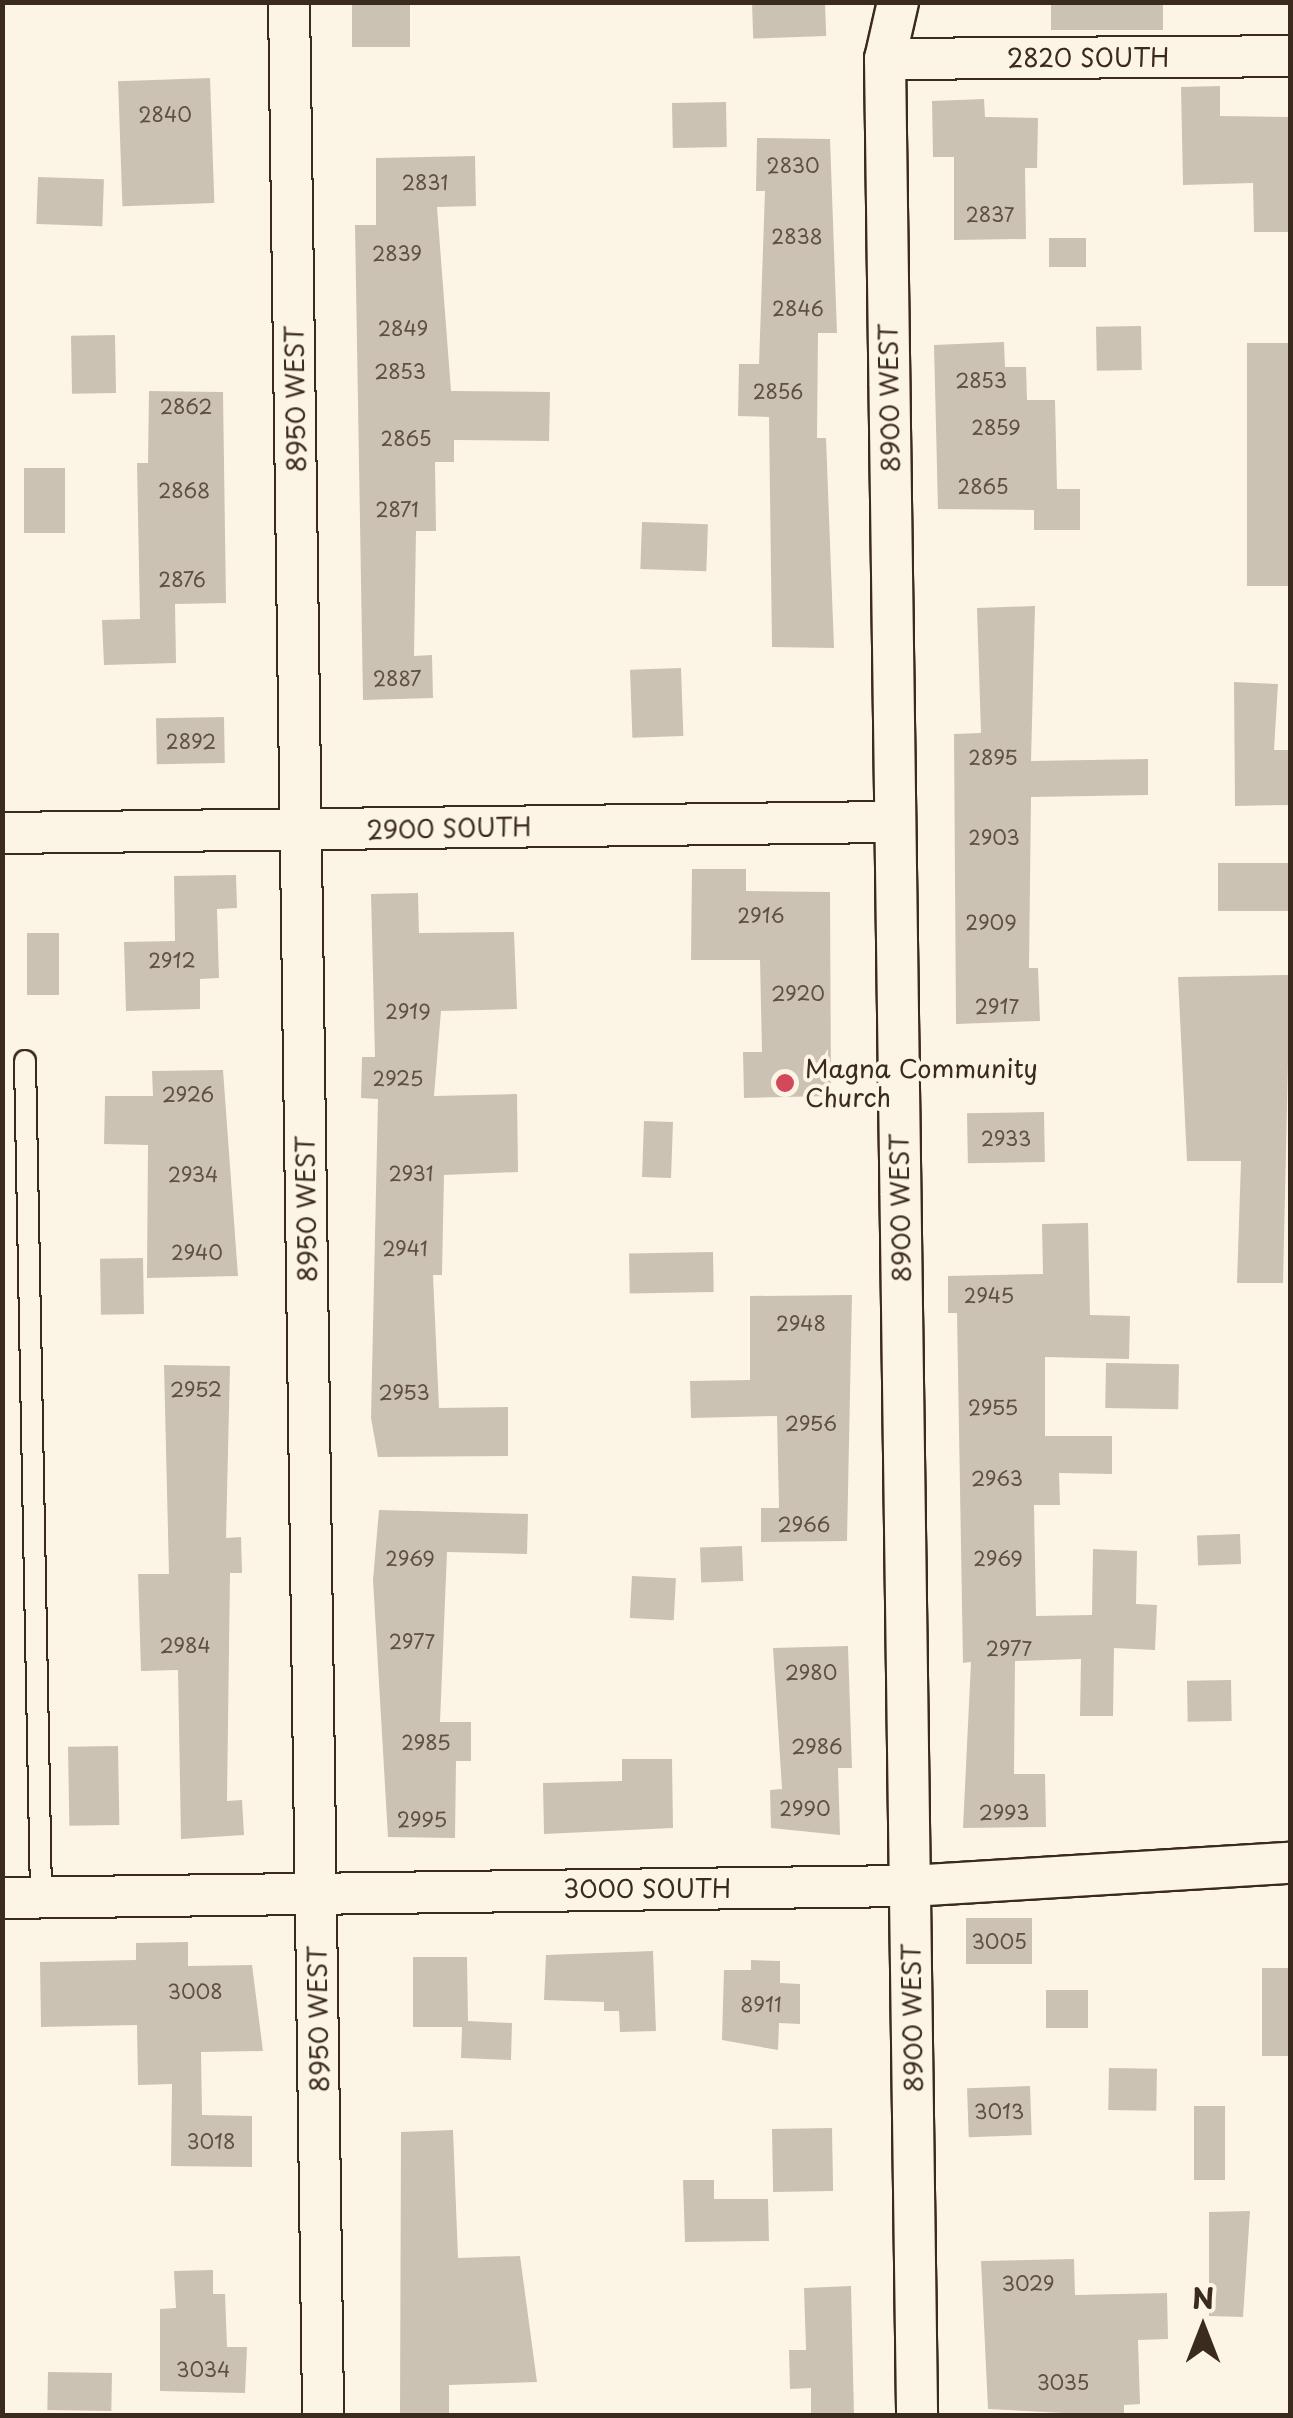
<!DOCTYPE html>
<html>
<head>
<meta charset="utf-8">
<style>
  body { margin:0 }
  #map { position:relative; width:1293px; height:2418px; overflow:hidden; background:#fcf5e5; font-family:"Playpen Sans",sans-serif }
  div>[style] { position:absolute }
  .building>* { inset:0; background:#ccc2b3; transform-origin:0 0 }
  .roads { filter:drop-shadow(2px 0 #3b2a1e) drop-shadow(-2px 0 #3b2a1e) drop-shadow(0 2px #3b2a1e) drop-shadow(0 -2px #3b2a1e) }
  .service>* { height:20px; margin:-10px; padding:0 10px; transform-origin:10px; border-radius:10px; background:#fcf5e5 }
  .minor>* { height:40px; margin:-20px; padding:0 20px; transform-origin:20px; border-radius:20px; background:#fcf5e5 }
  .dots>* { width:28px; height:28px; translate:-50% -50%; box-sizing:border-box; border:5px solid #fcf5e5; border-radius:50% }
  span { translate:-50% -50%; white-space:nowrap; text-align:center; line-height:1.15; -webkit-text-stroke:8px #fcf5e5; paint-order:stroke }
  .number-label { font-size:20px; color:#5f5043 }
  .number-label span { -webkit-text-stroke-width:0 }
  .street-label { font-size:25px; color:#3b2a1e }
  .poi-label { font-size:25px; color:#3b2a1e }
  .left { translate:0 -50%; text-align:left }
  .frame { position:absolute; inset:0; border:5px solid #3b2a1e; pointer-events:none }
  .north { position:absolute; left:1153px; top:2278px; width:100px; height:100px; -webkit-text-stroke:8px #fcf5e5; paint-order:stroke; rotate:0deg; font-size:28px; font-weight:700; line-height:40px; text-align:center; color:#3b2a1e }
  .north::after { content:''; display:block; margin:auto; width:35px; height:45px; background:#3b2a1e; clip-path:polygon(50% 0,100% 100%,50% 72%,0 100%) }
</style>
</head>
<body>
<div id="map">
  <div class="building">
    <div style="left:352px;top:2px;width:58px;height:45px"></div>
    <div style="left:825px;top:2px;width:34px;height:73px;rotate:88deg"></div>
    <div style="left:1051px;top:2px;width:112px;height:28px"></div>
    <div style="left:210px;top:78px;width:125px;height:92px;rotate:88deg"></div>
    <div style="clip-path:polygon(1220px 86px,1220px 116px,1290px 117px,1290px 232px,1254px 232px,1253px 183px,1183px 185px,1181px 87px)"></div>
    <div style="clip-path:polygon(984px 99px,985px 117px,1038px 118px,1037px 168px,1025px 168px,1026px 239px,954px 240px,954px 157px,933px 157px,932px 101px)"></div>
    <div style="left:726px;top:102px;width:45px;height:54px;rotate:89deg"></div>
    <div style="clip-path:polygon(757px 138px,830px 139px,837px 333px,818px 333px,817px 438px,826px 438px,834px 648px,772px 647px,769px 417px,738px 416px,739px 364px,759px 364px,765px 191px,756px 191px)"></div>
    <div style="clip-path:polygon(475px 156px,476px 206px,437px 207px,451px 391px,550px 392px,549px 441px,454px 440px,454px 462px,435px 462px,436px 531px,416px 531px,414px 656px,432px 655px,433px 698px,363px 700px,355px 225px,376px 225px,376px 158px)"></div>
    <div style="left:38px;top:177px;width:66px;height:47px;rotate:2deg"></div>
    <div style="left:1049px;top:238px;width:37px;height:29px"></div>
    <div style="left:1141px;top:326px;width:44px;height:45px;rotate:89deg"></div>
    <div style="left:115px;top:335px;width:58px;height:44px;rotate:89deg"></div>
    <div style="clip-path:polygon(1004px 342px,1005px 367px,1026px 367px,1027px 400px,1055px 400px,1057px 489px,1080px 489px,1080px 530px,1034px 530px,1034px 510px,938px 509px,934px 345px)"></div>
    <div style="left:1290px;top:343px;width:243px;height:43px;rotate:90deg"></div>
    <div style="clip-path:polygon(149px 391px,223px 392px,226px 603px,175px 604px,176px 663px,104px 665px,102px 620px,140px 619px,137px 463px,148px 463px)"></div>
    <div style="left:24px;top:468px;width:41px;height:65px"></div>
    <div style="left:642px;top:522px;width:66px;height:47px;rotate:2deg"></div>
    <div style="clip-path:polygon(1035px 606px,1031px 761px,1148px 759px,1148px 795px,1031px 797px,1029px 968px,1038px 968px,1040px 1021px,956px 1024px,954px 734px,981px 733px,977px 608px)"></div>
    <div style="left:681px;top:668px;width:68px;height:51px;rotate:88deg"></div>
    <div style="clip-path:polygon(1234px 682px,1278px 684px,1274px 750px,1290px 750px,1290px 805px,1235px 806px)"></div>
    <div style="left:224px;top:717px;width:46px;height:68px;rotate:89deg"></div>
    <div style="left:1290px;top:863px;width:48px;height:72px;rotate:90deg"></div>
    <div style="clip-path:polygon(692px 869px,746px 869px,746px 891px,830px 892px,831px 1096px,744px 1098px,743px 1052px,762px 1052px,760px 960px,691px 960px)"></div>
    <div style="clip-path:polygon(236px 875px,237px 908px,217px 909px,219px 978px,200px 979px,200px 1009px,126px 1011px,124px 942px,175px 941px,174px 876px)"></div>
    <div style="clip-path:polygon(418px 893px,419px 933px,514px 932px,517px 1009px,441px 1011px,434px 1096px,517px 1094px,518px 1172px,444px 1175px,442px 1275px,433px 1275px,439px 1408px,508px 1407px,508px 1456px,378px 1457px,371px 1418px,378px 1099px,361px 1098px,362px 1057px,375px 1057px,371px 894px)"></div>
    <div style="left:27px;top:933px;width:32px;height:62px"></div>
    <div style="clip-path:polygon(1290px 975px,1283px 1283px,1237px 1283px,1241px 1161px,1187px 1161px,1178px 977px)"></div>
    <div style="clip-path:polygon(223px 1070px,238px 1276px,147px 1278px,148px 1145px,104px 1144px,105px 1096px,153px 1096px,152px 1071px)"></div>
    <div style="left:1044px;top:1112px;width:50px;height:77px;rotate:89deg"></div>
    <div style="left:644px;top:1121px;width:29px;height:56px;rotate:2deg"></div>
    <div style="clip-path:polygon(1088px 1223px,1090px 1315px,1130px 1316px,1129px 1359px,1045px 1357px,1045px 1436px,1112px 1436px,1112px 1474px,1059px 1473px,1060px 1505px,1034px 1505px,1036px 1616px,1092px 1615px,1093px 1549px,1137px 1551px,1136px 1604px,1157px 1605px,1155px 1650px,1114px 1648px,1113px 1716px,1080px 1716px,1081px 1659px,1015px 1661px,1014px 1774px,1045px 1774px,1046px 1827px,963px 1828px,971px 1662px,963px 1663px,957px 1313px,948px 1313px,948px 1276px,1043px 1274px,1042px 1224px)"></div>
    <div style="left:713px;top:1252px;width:40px;height:84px;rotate:89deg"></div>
    <div style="left:143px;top:1258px;width:56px;height:43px;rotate:89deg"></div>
    <div style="clip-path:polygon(852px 1295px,847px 1541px,761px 1542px,761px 1508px,779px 1508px,777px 1416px,691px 1418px,690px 1381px,750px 1380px,750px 1296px)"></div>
    <div style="left:1106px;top:1363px;width:73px;height:45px;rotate:1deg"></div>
    <div style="clip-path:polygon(164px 1365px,230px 1366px,226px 1538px,241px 1537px,242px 1573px,230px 1573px,227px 1801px,242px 1800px,244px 1835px,181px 1839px,178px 1670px,141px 1671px,138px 1574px,169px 1574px)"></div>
    <div style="clip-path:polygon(379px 1510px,528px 1514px,527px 1554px,447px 1552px,440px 1722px,471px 1722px,471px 1761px,456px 1761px,455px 1838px,388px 1837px,373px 1580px)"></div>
    <div style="left:1240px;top:1534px;width:30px;height:43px;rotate:88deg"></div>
    <div style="left:742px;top:1546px;width:35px;height:42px;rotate:88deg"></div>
    <div style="left:632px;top:1576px;width:44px;height:42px;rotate:3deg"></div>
    <div style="clip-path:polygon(848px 1646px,852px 1768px,838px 1768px,840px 1835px,771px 1828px,770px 1790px,782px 1789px,773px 1648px)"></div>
    <div style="left:1231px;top:1680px;width:41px;height:44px;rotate:89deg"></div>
    <div style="left:118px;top:1746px;width:79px;height:50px;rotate:89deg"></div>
    <div style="clip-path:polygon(622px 1759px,672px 1759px,673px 1828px,544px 1834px,543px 1783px,622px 1781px)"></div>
    <div style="left:966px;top:1918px;width:66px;height:46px"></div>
    <div style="clip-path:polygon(188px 1942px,188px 1966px,252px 1965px,263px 2051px,201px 2052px,202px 2115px,252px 2116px,252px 2167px,171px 2166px,172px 2084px,138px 2085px,137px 2025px,41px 2027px,40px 1962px,136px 1960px,136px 1943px)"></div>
    <div style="clip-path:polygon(653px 1951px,656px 2031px,620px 2032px,619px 2011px,604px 2011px,604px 2002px,544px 2000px,546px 1955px)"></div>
    <div style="clip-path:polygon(413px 1957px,467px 1957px,468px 2021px,512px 2023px,511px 2060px,461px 2058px,462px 2027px,413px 2027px)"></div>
    <div style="clip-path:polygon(751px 1960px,780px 1961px,780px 1983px,800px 1984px,800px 2024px,779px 2023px,778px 2050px,722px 2040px,724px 1970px,751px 1970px)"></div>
    <div style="left:1290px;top:1968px;width:88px;height:28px;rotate:90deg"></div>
    <div style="left:1046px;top:1990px;width:42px;height:38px"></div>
    <div style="left:1109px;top:2068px;width:48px;height:42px;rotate:1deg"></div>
    <div style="left:1030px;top:2086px;width:49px;height:63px;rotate:88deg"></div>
    <div style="left:1194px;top:2106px;width:31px;height:74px"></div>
    <div style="left:832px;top:2128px;width:63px;height:60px;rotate:89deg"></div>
    <div style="clip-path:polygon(453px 2130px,458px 2258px,520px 2256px,537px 2382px,449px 2385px,449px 2416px,400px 2414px,401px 2132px)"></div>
    <div style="clip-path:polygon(683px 2180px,714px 2180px,714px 2199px,768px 2199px,769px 2241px,685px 2242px)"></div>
    <div style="clip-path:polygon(1250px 2211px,1243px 2317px,1209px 2316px,1209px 2212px)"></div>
    <div style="clip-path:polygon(1074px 2259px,1075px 2295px,1167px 2293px,1168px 2339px,1138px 2340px,1140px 2404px,1124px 2405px,1124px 2416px,988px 2409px,981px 2261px)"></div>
    <div style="clip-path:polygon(213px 2270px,213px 2294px,225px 2294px,227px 2347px,247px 2347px,245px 2393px,160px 2391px,160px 2309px,176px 2308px,174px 2271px)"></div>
    <div style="clip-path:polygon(851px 2286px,854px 2416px,811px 2416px,811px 2388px,790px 2389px,789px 2350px,806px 2350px,804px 2288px)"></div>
    <div style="left:48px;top:2372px;width:64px;height:38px;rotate:1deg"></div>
  </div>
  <div class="roads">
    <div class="service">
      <div style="left:25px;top:1061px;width:836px;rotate:88.9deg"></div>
    </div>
    <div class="minor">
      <div style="left:289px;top:2px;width:2414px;rotate:89.19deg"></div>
      <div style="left:898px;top:2px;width:58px;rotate:102.8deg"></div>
      <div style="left:885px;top:59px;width:2357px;rotate:89.22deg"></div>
      <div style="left:885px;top:59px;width:405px;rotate:-0.4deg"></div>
      <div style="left:2px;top:833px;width:893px;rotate:-0.71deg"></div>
      <div style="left:2px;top:1898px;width:908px;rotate:-0.76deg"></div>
      <div style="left:910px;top:1886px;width:381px;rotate:-3.5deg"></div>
    </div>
  </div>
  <div class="dots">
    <div style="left:785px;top:1083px;background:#d1495b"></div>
  </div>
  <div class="number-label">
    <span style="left:165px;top:114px">2840</span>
    <span style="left:793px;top:165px">2830</span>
    <span style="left:425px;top:182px">2831</span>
    <span style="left:990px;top:214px">2837</span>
    <span style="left:797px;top:236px">2838</span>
    <span style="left:397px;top:253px">2839</span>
    <span style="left:798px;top:308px">2846</span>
    <span style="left:403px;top:328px">2849</span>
    <span style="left:400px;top:371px">2853</span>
    <span style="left:981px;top:380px">2853</span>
    <span style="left:778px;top:391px">2856</span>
    <span style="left:186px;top:406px">2862</span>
    <span style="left:996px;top:427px">2859</span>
    <span style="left:406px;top:438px">2865</span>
    <span style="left:983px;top:486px">2865</span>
    <span style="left:184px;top:490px">2868</span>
    <span style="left:397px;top:509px">2871</span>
    <span style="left:182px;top:579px">2876</span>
    <span style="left:397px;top:678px">2887</span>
    <span style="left:191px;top:741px">2892</span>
    <span style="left:993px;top:757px">2895</span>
    <span style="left:994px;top:837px">2903</span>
    <span style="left:761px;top:915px">2916</span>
    <span style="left:991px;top:922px">2909</span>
    <span style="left:172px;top:960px">2912</span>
    <span style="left:798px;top:993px">2920</span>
    <span style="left:997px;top:1006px">2917</span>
    <span style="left:408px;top:1011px">2919</span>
    <span style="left:398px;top:1078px">2925</span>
    <span style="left:188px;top:1094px">2926</span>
    <span style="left:1006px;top:1138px">2933</span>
    <span style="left:411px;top:1173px">2931</span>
    <span style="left:193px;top:1174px">2934</span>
    <span style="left:405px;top:1248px">2941</span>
    <span style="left:197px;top:1252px">2940</span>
    <span style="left:989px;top:1295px">2945</span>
    <span style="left:801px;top:1323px">2948</span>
    <span style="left:196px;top:1389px">2952</span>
    <span style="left:404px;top:1392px">2953</span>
    <span style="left:993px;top:1407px">2955</span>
    <span style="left:811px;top:1423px">2956</span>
    <span style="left:997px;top:1478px">2963</span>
    <span style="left:804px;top:1524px">2966</span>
    <span style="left:410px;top:1558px">2969</span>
    <span style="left:998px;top:1558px">2969</span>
    <span style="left:412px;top:1641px">2977</span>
    <span style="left:185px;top:1645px">2984</span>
    <span style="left:1009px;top:1648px">2977</span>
    <span style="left:811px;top:1672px">2980</span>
    <span style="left:426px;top:1742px">2985</span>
    <span style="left:817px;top:1746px">2986</span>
    <span style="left:805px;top:1808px">2990</span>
    <span style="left:1004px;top:1812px">2993</span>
    <span style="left:422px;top:1819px">2995</span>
    <span style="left:999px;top:1941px">3005</span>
    <span style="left:195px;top:1991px">3008</span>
    <span style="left:761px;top:2004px">8911</span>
    <span style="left:999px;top:2111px">3013</span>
    <span style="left:211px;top:2141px">3018</span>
    <span style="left:1028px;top:2283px">3029</span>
    <span style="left:203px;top:2369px">3034</span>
    <span style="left:1063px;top:2382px">3035</span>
  </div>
  <div class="street-label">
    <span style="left:1088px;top:57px">2820 SOUTH</span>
    <span style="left:889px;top:398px;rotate:-91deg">8900 WEST</span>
    <span style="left:295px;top:399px;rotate:-91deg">8950 WEST</span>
    <span style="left:449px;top:828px;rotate:-1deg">2900 SOUTH</span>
    <span style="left:900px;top:1208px;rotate:-91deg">8900 WEST</span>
    <span style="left:306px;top:1209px;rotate:-91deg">8950 WEST</span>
    <span style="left:647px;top:1888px">3000 SOUTH</span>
    <span style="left:912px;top:2018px;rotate:-91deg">8900 WEST</span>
    <span style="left:318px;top:2019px;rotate:-91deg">8950 WEST</span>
  </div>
  <div class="poi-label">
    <span class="left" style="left:805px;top:1083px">Magna Community<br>Church</span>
  </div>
  <div class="frame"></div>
  <div class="north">N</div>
</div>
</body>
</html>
